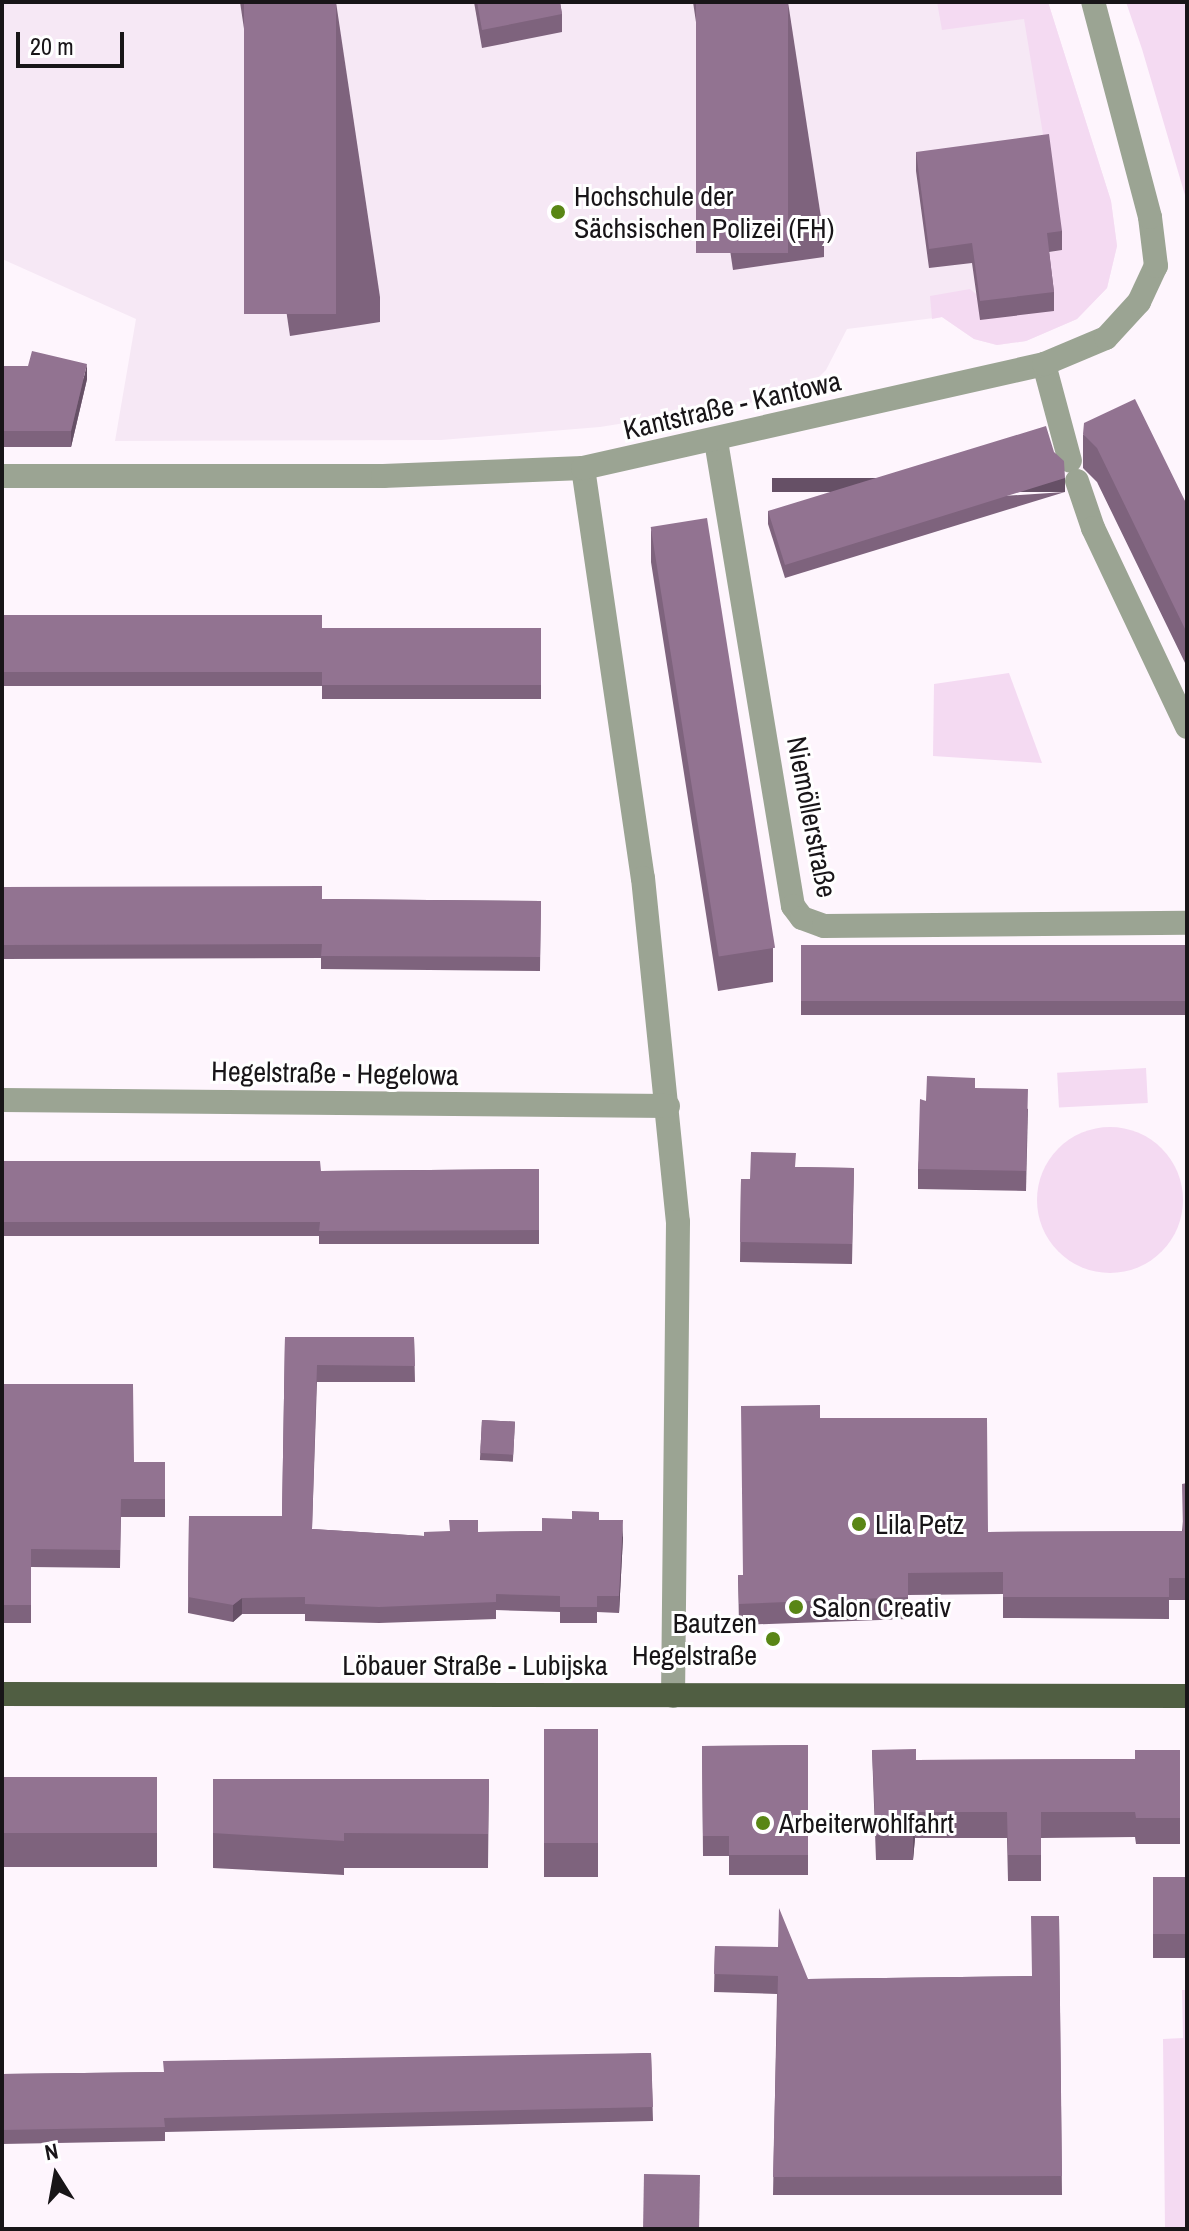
<!DOCTYPE html>
<html>
<head>
<meta charset="utf-8">
<style>
  body { margin:0 }
  #map { position:relative; width:1189px; height:2231px; overflow:hidden; background:#fef5fd; font-family:"Archivo Narrow",sans-serif }
  div>[style] { position:absolute }
  .built>* { inset:0; background:#f6e8f5 }
  .green>* { inset:0; background:#f4daf2; transform-origin:0 0 }
  .round { border-radius:50% }
  .minor>* { height:24px; margin:-12px; padding:0 12px; transform-origin:12px; border-radius:12px; background:#9ba493 }
  .major>* { height:24px; margin:-12px; padding:0 12px; transform-origin:12px; border-radius:12px; background:#505e42 }
  .wall>* { inset:0; background:#7e637d; transform-origin:0 0 }
  .shaded-wall>* { inset:0; background:#665066; transform-origin:0 0 }
  .building>* { inset:0; background:#927391; transform-origin:0 0 }
  .dots>* { width:22px; height:22px; translate:-50% -50%; box-sizing:border-box; border:4px solid #fff; border-radius:50% }
  span { translate:-50% -50%; white-space:nowrap; text-align:center; line-height:1.15; -webkit-text-stroke:6px #fff; paint-order:stroke }
  .poi-label { font-size:28px; color:#181518 }
  .left { translate:0 -50%; text-align:left }
  .right { translate:-100% -50%; text-align:right }
  .street-label { font-size:28px; color:#181518 }
  .frame { position:absolute; inset:0; border:4px solid #181518; pointer-events:none }
  .north { position:absolute; left:16px; top:2135px; width:80px; height:80px; -webkit-text-stroke:6px #fff; paint-order:stroke; rotate:349deg; font-size:22px; font-weight:700; line-height:32px; text-align:center; color:#181518 }
  .north::after { content:''; display:block; margin:auto; width:28px; height:36px; background:#181518; clip-path:polygon(50% 0,100% 100%,50% 72%,0 100%) }
  .scale { position:absolute; left:16px; top:32px; width:108px; height:36px; box-sizing:border-box; border:4px solid #181518; border-top:0; padding-left:10px; font-size:24px; line-height:28px; white-space:nowrap; color:#181518; -webkit-text-stroke:6px #fff; paint-order:stroke }
</style>
</head>
<body>
<div id="map">
  <div class="built">
    <div style="clip-path:polygon(2px 2px,1048px 2px,1111px 201px,1117px 246px,1107px 288px,1077px 319px,1026px 341px,997px 345px,974px 339px,942px 317px,847px 329px,826px 370px,809px 387px,791px 396px,600px 427px,441px 440px,115px 441px,136px 319px,2px 259px)"></div>
  </div>
  <div class="green">
    <div style="clip-path:polygon(937px 2px,1048px 2px,1111px 201px,1117px 246px,1107px 288px,1077px 319px,1026px 341px,997px 345px,974px 339px,942px 317px,932px 319px,930px 296px,970px 289px,976px 294px,1046px 253px,1062px 250px,1024px 19px,942px 30px)"></div>
    <div style="clip-path:polygon(1126px 2px,1187px 2px,1187px 202px,1142px 49px)"></div>
    <div style="clip-path:polygon(1009px 673px,1042px 763px,933px 756px,934px 684px)"></div>
    <div style="left:1146px;top:1068px;width:35px;height:89px;rotate:87deg"></div>
    <div class="round" style="left:1037px;top:1127px;width:146px;height:146px"></div>
    <div style="clip-path:polygon(1182px 1990px,1187px 1990px,1187px 2229px,1165px 2229px,1163px 2039px,1183px 2038px)"></div>
  </div>
  <div class="minor">
    <div style="left:1044px;top:364px;width:100px;rotate:75deg"></div>
    <div style="left:716px;top:441px;width:471px;rotate:80.6deg"></div>
    <div style="left:793px;top:906px;width:15px;rotate:53deg"></div>
    <div style="left:802px;top:918px;width:23px;rotate:20deg"></div>
    <div style="left:824px;top:926px;width:363px;rotate:-0.5deg"></div>
    <div style="left:583px;top:468px;width:414px;rotate:81.7deg"></div>
    <div style="left:643px;top:878px;width:346px;rotate:84.2deg"></div>
    <div style="left:678px;top:1222px;width:474px;rotate:90.6deg"></div>
    <div style="left:2px;top:476px;width:381px"></div>
    <div style="left:383px;top:476px;width:200px;rotate:-2.3deg"></div>
    <div style="left:583px;top:468px;width:473px;rotate:-12.7deg"></div>
    <div style="left:1044px;top:364px;width:67px;rotate:-22.8deg"></div>
    <div style="left:1106px;top:338px;width:49px;rotate:-47.5deg"></div>
    <div style="left:1139px;top:302px;width:40px;rotate:-65deg"></div>
    <div style="left:1156px;top:266px;width:49px;rotate:-97deg"></div>
    <div style="left:1150px;top:217px;width:222px;rotate:-104.8deg"></div>
    <div style="left:1077px;top:481px;width:50px;rotate:71.2deg"></div>
    <div style="left:1093px;top:528px;width:220px;rotate:64.7deg"></div>
    <div style="left:2px;top:1100px;width:666px;rotate:0.52deg"></div>
  </div>
  <div class="major">
    <div style="left:2px;top:1694px;width:1185px;rotate:0.1deg"></div>
  </div>
  <div class="wall">
    <div style="clip-path:polygon(240px 2px,336px 2px,380px 297px,380px 322px,290px 336px)"></div>
    <div style="clip-path:polygon(474px 2px,560px 2px,562px 14px,562px 32px,482px 48px)"></div>
    <div style="clip-path:polygon(693px 2px,788px 2px,824px 237px,824px 257px,733px 270px)"></div>
    <div style="clip-path:polygon(916px 152px,1062px 231px,1062px 250px,1049px 252px,1054px 292px,1054px 311px,980px 320px,972px 263px,929px 268px,916px 171px)"></div>
    <div style="clip-path:polygon(2px 366px,28px 366px,87px 379px,71px 447px,2px 447px)"></div>
    <div style="clip-path:polygon(1083px 434px,1187px 505px,1187px 667px,1097px 482px,1083px 468px)"></div>
    <div style="clip-path:polygon(1065px 492px,785px 578px,768px 524px,768px 511px)"></div>
    <div style="clip-path:polygon(651px 528px,773px 948px,773px 982px,718px 991px,651px 562px)"></div>
    <div style="clip-path:polygon(2px 615px,322px 628px,541px 628px,541px 699px,322px 699px,322px 686px,2px 686px)"></div>
    <div style="clip-path:polygon(2px 887px,322px 899px,541px 901px,540px 971px,321px 969px,321px 958px,2px 959px)"></div>
    <div style="left:801px;top:945px;width:386px;height:70px"></div>
    <div style="clip-path:polygon(975px 1088px,1028px 1109px,1026px 1191px,918px 1189px,918px 1169px,926px 1101px)"></div>
    <div style="clip-path:polygon(2px 1161px,321px 1171px,539px 1169px,539px 1244px,319px 1244px,319px 1236px,2px 1236px)"></div>
    <div style="clip-path:polygon(796px 1167px,854px 1168px,852px 1264px,740px 1262px,741px 1179px,750px 1179px)"></div>
    <div style="clip-path:polygon(285px 1337px,414px 1337px,415px 1382px,317px 1382px,312px 1529px,424px 1536px,478px 1532px,542px 1531px,599px 1520px,623px 1537px,619px 1613px,597px 1612px,597px 1623px,560px 1623px,560px 1612px,496px 1610px,496px 1619px,379px 1623px,305px 1621px,305px 1614px,242px 1614px,233px 1622px,188px 1613px,189px 1516px,282px 1516px)"></div>
    <div style="clip-path:polygon(2px 1384px,134px 1462px,165px 1462px,165px 1517px,121px 1517px,120px 1568px,31px 1567px,31px 1623px,2px 1623px)"></div>
    <div style="clip-path:polygon(820px 1418px,988px 1532px,1182px 1531px,1187px 1483px,1187px 1600px,1169px 1600px,1169px 1619px,1003px 1618px,1003px 1594px,908px 1595px,908px 1619px,739px 1625px,738px 1575px,743px 1575px)"></div>
    <div style="left:482px;top:1420px;width:33px;height:40px;rotate:3deg"></div>
    <div style="left:598px;top:1729px;width:148px;height:54px;rotate:90deg"></div>
    <div style="clip-path:polygon(808px 1745px,808px 1875px,729px 1875px,729px 1856px,703px 1856px,702px 1746px)"></div>
    <div style="clip-path:polygon(872px 1750px,916px 1760px,1135px 1759px,1180px 1750px,1180px 1844px,1136px 1844px,1135px 1837px,1041px 1838px,1041px 1881px,1008px 1881px,1007px 1838px,915px 1838px,913px 1860px,876px 1860px)"></div>
    <div style="left:2px;top:1777px;width:155px;height:90px"></div>
    <div style="clip-path:polygon(213px 1779px,489px 1779px,488px 1868px,344px 1868px,344px 1875px,213px 1868px)"></div>
    <div style="left:1153px;top:1877px;width:34px;height:81px"></div>
    <div style="clip-path:polygon(1059px 1916px,1062px 2195px,773px 2195px,777px 1994px,714px 1992px,715px 1946px,808px 1979px,1032px 1976px)"></div>
    <div style="clip-path:polygon(651px 2053px,653px 2121px,165px 2132px,165px 2141px,2px 2144px,2px 2074px,163px 2072px)"></div>
  </div>
  <div class="shaded-wall">
    <div style="clip-path:polygon(87px 364px,87px 379px,71px 447px,71px 431px)"></div>
    <div style="left:1065px;top:478px;width:14px;height:293px;rotate:90deg"></div>
    <div style="clip-path:polygon(623px 1520px,623px 1537px,619px 1613px,619px 1596px)"></div>
    <div style="clip-path:polygon(242px 1598px,242px 1614px,233px 1622px,233px 1605px)"></div>
    <div style="clip-path:polygon(915px 1812px,915px 1838px,913px 1860px,913px 1834px)"></div>
  </div>
  <div class="building">
    <div style="left:244px;top:2px;width:92px;height:312px"></div>
    <div style="clip-path:polygon(477px 2px,560px 2px,562px 14px,482px 30px)"></div>
    <div style="left:696px;top:2px;width:92px;height:251px"></div>
    <div style="clip-path:polygon(1049px 134px,1062px 231px,1047px 233px,1054px 292px,980px 301px,972px 243px,929px 249px,916px 152px)"></div>
    <div style="clip-path:polygon(32px 351px,87px 364px,71px 431px,2px 431px,2px 366px,28px 366px)"></div>
    <div style="clip-path:polygon(1135px 399px,1187px 505px,1187px 633px,1097px 448px,1083px 434px,1084px 423px)"></div>
    <div style="clip-path:polygon(1046px 426px,1054px 452px,1064px 461px,1065px 478px,785px 565px,768px 511px)"></div>
    <div style="left:707px;top:518px;width:435px;height:57px;rotate:81deg"></div>
    <div style="clip-path:polygon(2px 615px,322px 615px,322px 628px,541px 628px,541px 685px,322px 685px,322px 672px,2px 672px)"></div>
    <div style="clip-path:polygon(322px 886px,322px 899px,541px 901px,540px 957px,321px 956px,322px 944px,2px 945px,2px 887px)"></div>
    <div style="left:801px;top:945px;width:386px;height:56px"></div>
    <div style="clip-path:polygon(927px 1076px,975px 1078px,975px 1088px,1028px 1089px,1026px 1171px,918px 1169px,920px 1099px,926px 1101px)"></div>
    <div style="clip-path:polygon(751px 1152px,796px 1153px,795px 1167px,854px 1168px,852px 1244px,740px 1242px,741px 1179px,750px 1179px)"></div>
    <div style="clip-path:polygon(2px 1161px,320px 1161px,321px 1171px,539px 1169px,539px 1230px,319px 1231px,320px 1222px,2px 1222px)"></div>
    <div style="clip-path:polygon(285px 1337px,414px 1337px,415px 1366px,317px 1365px,312px 1529px,424px 1536px,424px 1532px,450px 1531px,449px 1520px,478px 1520px,478px 1532px,542px 1531px,542px 1518px,572px 1519px,572px 1511px,599px 1512px,599px 1520px,623px 1520px,619px 1596px,597px 1596px,597px 1607px,560px 1607px,560px 1596px,496px 1594px,496px 1602px,379px 1607px,305px 1604px,305px 1597px,242px 1598px,233px 1605px,188px 1597px,189px 1516px,282px 1516px)"></div>
    <div style="clip-path:polygon(2px 1384px,133px 1384px,134px 1462px,165px 1462px,165px 1499px,121px 1499px,120px 1550px,31px 1549px,31px 1605px,2px 1605px)"></div>
    <div style="clip-path:polygon(820px 1405px,820px 1418px,987px 1418px,988px 1532px,1183px 1531px,1182px 1484px,1187px 1483px,1187px 1578px,1169px 1578px,1169px 1597px,1003px 1597px,1003px 1572px,908px 1573px,908px 1597px,739px 1604px,738px 1575px,743px 1575px,741px 1406px)"></div>
    <div style="left:482px;top:1420px;width:33px;height:33px;rotate:3deg"></div>
    <div style="left:598px;top:1729px;width:114px;height:54px;rotate:90deg"></div>
    <div style="clip-path:polygon(808px 1745px,808px 1855px,729px 1855px,729px 1836px,703px 1836px,702px 1746px)"></div>
    <div style="clip-path:polygon(916px 1749px,916px 1760px,1135px 1759px,1135px 1750px,1180px 1750px,1180px 1818px,1136px 1818px,1135px 1812px,1041px 1812px,1041px 1855px,1008px 1855px,1007px 1812px,915px 1812px,913px 1834px,876px 1835px,872px 1750px)"></div>
    <div style="left:2px;top:1777px;width:155px;height:56px"></div>
    <div style="clip-path:polygon(213px 1779px,489px 1779px,488px 1834px,344px 1833px,344px 1841px,213px 1833px)"></div>
    <div style="left:1153px;top:1877px;width:34px;height:57px"></div>
    <div style="clip-path:polygon(779px 1908px,808px 1979px,1032px 1976px,1031px 1916px,1059px 1916px,1062px 2176px,773px 2177px,778px 1976px,714px 1974px,715px 1946px,778px 1947px)"></div>
    <div style="clip-path:polygon(651px 2053px,653px 2107px,164px 2118px,165px 2127px,2px 2130px,2px 2074px,164px 2072px,163px 2061px)"></div>
    <div style="left:644px;top:2174px;width:56px;height:55px;rotate:1deg"></div>
  </div>
  <div class="dots">
    <div style="left:558px;top:212px;background:#598615"></div>
    <div style="left:859px;top:1524px;background:#598615"></div>
    <div style="left:796px;top:1607px;background:#598615"></div>
    <div style="left:773px;top:1639px;background:#598615"></div>
    <div style="left:763px;top:1823px;background:#598615"></div>
  </div>
  <div class="poi-label">
    <span class="left" style="left:574px;top:212px">Hochschule der<br>Sächsischen Polizei (FH)</span>
    <span class="left" style="left:875px;top:1524px">Lila Petz</span>
    <span class="left" style="left:812px;top:1607px">Salon Creativ</span>
    <span class="right" style="left:757px;top:1639px">Bautzen<br>Hegelstraße</span>
    <span class="left" style="left:779px;top:1823px">Arbeiterwohlfahrt</span>
  </div>
  <div class="street-label">
    <span style="left:732px;top:405px;rotate:-13deg">Kantstraße - Kantowa</span>
    <span style="left:812px;top:817px;rotate:79deg">Niemöllerstraße</span>
    <span style="left:335px;top:1073px;rotate:1deg">Hegelstraße - Hegelowa</span>
    <span style="left:475px;top:1665px">Löbauer Straße - Lubijska</span>
  </div>
  <div class="frame"></div>
  <div class="north">N</div>
  <div class="scale">20 m</div>
</div>
</body>
</html>
